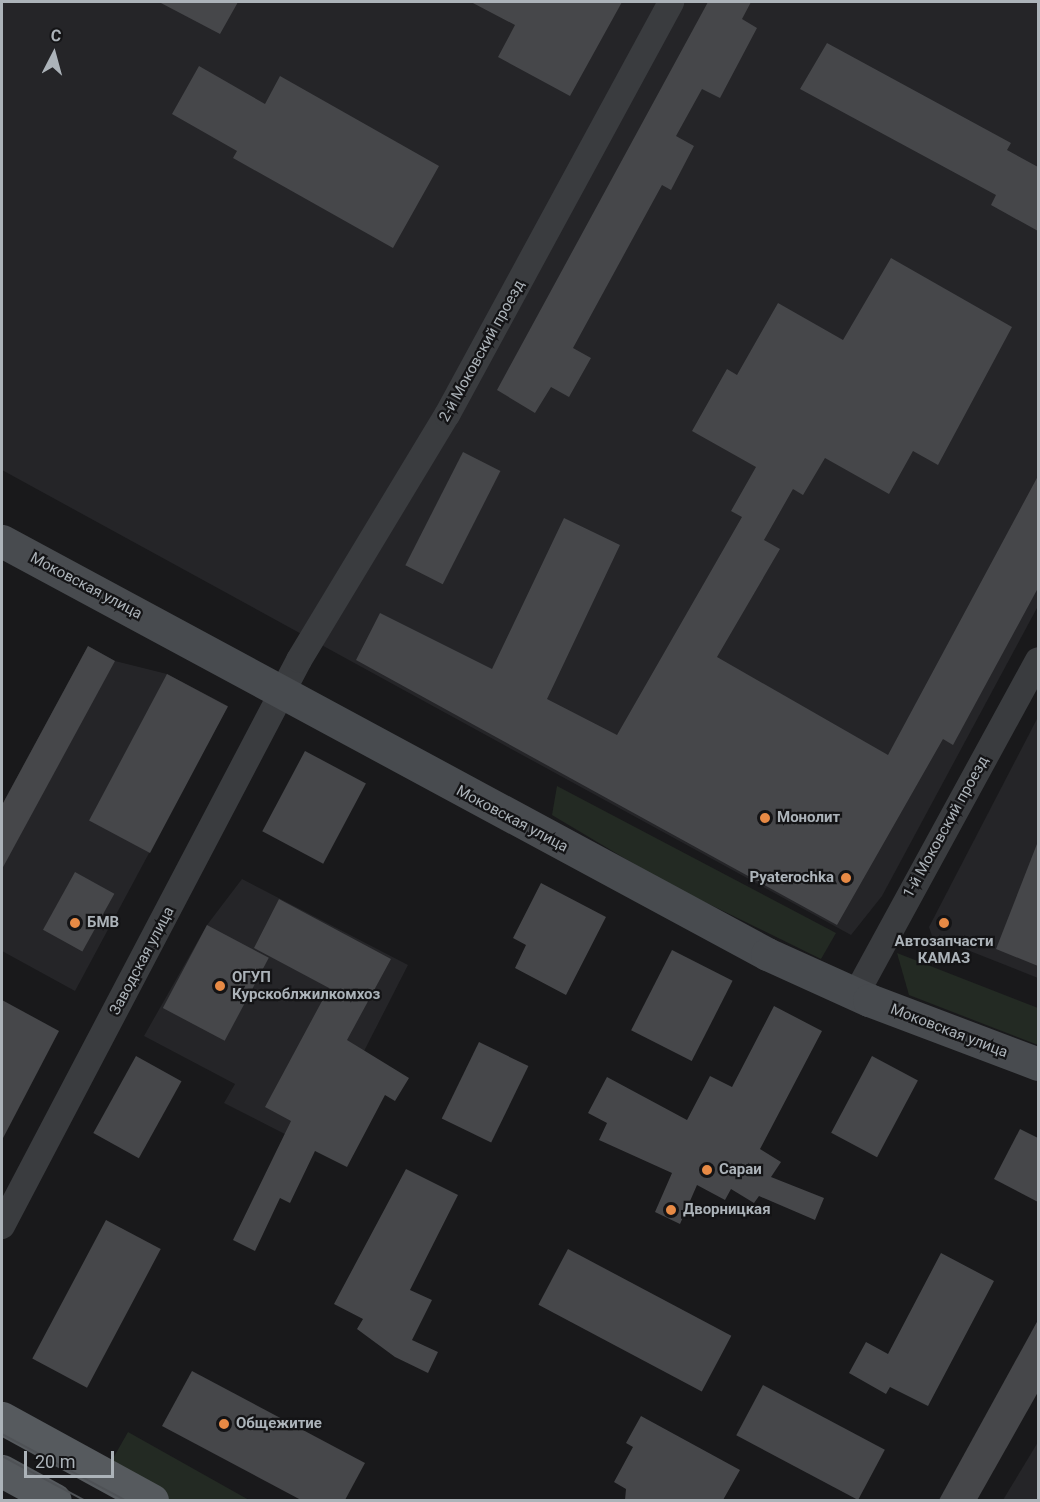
<!DOCTYPE html>
<html>
<head>
<meta charset="utf-8">
<style>
  body { margin:0 }
  #map { position:relative; width:1040px; height:1502px; overflow:hidden; background:#19191b; font-family:Roboto,sans-serif }
  div>[style] { position:absolute }
  .built>* { inset:0; background:#252528 }
  .green>* { inset:0; background:#232a23 }
  .building>* { inset:0; background:#46474a; transform-origin:0 0 }
  .street>* { height:26px; margin:-13px; padding:0 13px; transform-origin:13px; border-radius:13px; background:#3a3c3f }
  .secondary>* { height:33px; margin:-16.5px; padding:0 16.5px; transform-origin:16.5px; border-radius:16.5px; background:#484b4f }
  .primary>* { height:33px; margin:-16.5px; padding:0 16.5px; transform-origin:16.5px; border-radius:16.5px; background:#565a5e }
  .tram>* { height:1.5px; margin:-0.75px; padding:0 0.75px; transform-origin:0.75px; border-radius:0.75px; background:#4f5256 }
  .dots>* { width:16px; height:16px; translate:-50% -50%; box-sizing:border-box; border:3px solid #141416; border-radius:50% }
  span { translate:-50% -50%; white-space:nowrap; text-align:center; line-height:1.15; -webkit-text-stroke:4.5px #141416; paint-order:stroke }
  .street-label { font-size:15px; color:#acb3b9 }
  .poi-label { font-size:15px; color:#acb3b9; font-weight:700 }
  .left { translate:0 -50%; text-align:left }
  .right { translate:-100% -50%; text-align:right }
  .frame { position:absolute; inset:0; border:3px solid #acb3b9; pointer-events:none }
  .north { position:absolute; left:24px; top:24px; width:60px; height:60px; -webkit-text-stroke:4px #141416; paint-order:stroke; rotate:6deg; font-size:16px; font-weight:700; line-height:24px; text-align:center; color:#acb3b9 }
  .north::after { content:''; display:block; margin:auto; width:21px; height:27px; background:#acb3b9; clip-path:polygon(50% 0,100% 100%,50% 72%,0 100%) }
  .scale { position:absolute; left:24px; top:1451px; width:90px; height:27px; box-sizing:border-box; border:3px solid #acb3b9; border-top:0; padding-left:8px; font-size:18px; line-height:21px; white-space:nowrap; color:#acb3b9; -webkit-text-stroke:4px #141416; paint-order:stroke }
</style>
</head>
<body>
<div id="map">
  <div class="built">
    <div style="clip-path:polygon(2px 2px,1038px 2px,1038px 606px,882px 896px,851px 935px,2px 470px)"></div>
    <div style="clip-path:polygon(88px 646px,115px 661px,167px 674px,228px 706px,75px 991px,2px 951px,2px 805px)"></div>
    <div style="clip-path:polygon(1038px 717px,1038px 978px,932px 936px,929px 927px)"></div>
    <div style="clip-path:polygon(242px 879px,408px 965px,314px 1149px,224px 1103px,235px 1084px,144px 1036px,207px 925px)"></div>
    <div style="clip-path:polygon(1038px 1442px,1038px 1500px,1003px 1500px)"></div>
  </div>
  <div class="green">
    <div style="clip-path:polygon(557px 786px,836px 933px,821px 959px,666px 883px,552px 815px)"></div>
    <div style="clip-path:polygon(897px 953px,1038px 1008px,1038px 1045px,909px 995px)"></div>
    <div style="clip-path:polygon(128px 1432px,249px 1500px,164px 1500px,107px 1469px)"></div>
  </div>
  <div class="building">
    <div style="clip-path:polygon(159px 2px,238px 2px,220px 34px)"></div>
    <div style="clip-path:polygon(471px 2px,622px 2px,570px 96px,498px 57px,515px 25px)"></div>
    <div style="clip-path:polygon(708px 2px,751px 2px,742px 19px,757px 28px,720px 98px,702px 89px,676px 136px,694px 146px,671px 190px,662px 185px,573px 348px,591px 358px,569px 397px,551px 387px,535px 413px,497px 390px)"></div>
    <div style="clip-path:polygon(827px 43px,1011px 143px,1007px 150px,1038px 167px,1038px 231px,991px 205px,996px 195px,800px 89px)"></div>
    <div style="clip-path:polygon(199px 66px,265px 104px,280px 76px,439px 166px,393px 248px,233px 158px,237px 151px,172px 114px)"></div>
    <div style="clip-path:polygon(891px 258px,1012px 327px,938px 465px,913px 451px,889px 494px,825px 458px,803px 495px,793px 489px,764px 540px,780px 549px,717px 657px,888px 755px,1038px 476px,1038px 588px,953px 745px,943px 739px,837px 925px,356px 660px,380px 613px,492px 669px,564px 518px,620px 545px,547px 699px,617px 735px,742px 517px,731px 511px,756px 467px,692px 431px,727px 369px,737px 375px,778px 303px,843px 340px)"></div>
    <div style="left:463px;top:452px;width:42px;height:127px;rotate:27deg"></div>
    <div style="clip-path:polygon(88px 646px,115px 661px,2px 869px,2px 805px)"></div>
    <div style="left:167px;top:674px;width:69px;height:166px;rotate:28deg"></div>
    <div style="left:305px;top:751px;width:69px;height:91px;rotate:28deg"></div>
    <div style="clip-path:polygon(1037px 844px,1038px 844px,1038px 966px,996px 949px)"></div>
    <div style="left:75px;top:872px;width:45px;height:66px;rotate:29deg"></div>
    <div style="clip-path:polygon(541px 883px,606px 917px,566px 995px,515px 968px,526px 945px,513px 938px)"></div>
    <div style="clip-path:polygon(279px 899px,391px 959px,347px 1040px,409px 1078px,395px 1101px,385px 1095px,347px 1167px,315px 1151px,290px 1203px,280px 1198px,255px 1251px,233px 1240px,291px 1121px,265px 1107px,329px 988px,254px 948px)"></div>
    <div style="left:207px;top:925px;width:70px;height:94px;rotate:28deg"></div>
    <div style="left:672px;top:950px;width:68px;height:90px;rotate:27deg"></div>
    <div style="clip-path:polygon(2px 1000px,59px 1031px,2px 1140px)"></div>
    <div style="clip-path:polygon(774px 1006px,822px 1031px,760px 1149px,781px 1162px,771px 1177px,824px 1198px,815px 1220px,759px 1196px,754px 1203px,731px 1189px,725px 1200px,697px 1185px,680px 1224px,655px 1212px,672px 1173px,599px 1140px,607px 1123px,588px 1113px,607px 1077px,687px 1120px,710px 1076px,732px 1087px)"></div>
    <div style="left:479px;top:1042px;width:55px;height:85px;rotate:26deg"></div>
    <div style="left:136px;top:1056px;width:52px;height:88px;rotate:29deg"></div>
    <div style="left:872px;top:1056px;width:52px;height:87px;rotate:28deg"></div>
    <div style="clip-path:polygon(1020px 1129px,1038px 1138px,1038px 1202px,994px 1179px)"></div>
    <div style="clip-path:polygon(406px 1169px,458px 1195px,410px 1290px,432px 1300px,412px 1340px,438px 1352px,428px 1373px,395px 1357px,357px 1329px,363px 1319px,334px 1304px)"></div>
    <div style="left:106px;top:1220px;width:62px;height:157px;rotate:28deg"></div>
    <div style="left:568px;top:1249px;width:185px;height:63px;rotate:28deg"></div>
    <div style="clip-path:polygon(941px 1253px,994px 1281px,928px 1406px,890px 1387px,886px 1394px,849px 1373px,866px 1342px,888px 1354px)"></div>
    <div style="clip-path:polygon(1038px 1320px,1038px 1392px,977px 1500px,939px 1500px)"></div>
    <div style="clip-path:polygon(192px 1371px,365px 1463px,345px 1500px,301px 1500px,162px 1426px)"></div>
    <div style="left:763px;top:1385px;width:138px;height:57px;rotate:28deg"></div>
    <div style="clip-path:polygon(641px 1416px,740px 1470px,723px 1500px,625px 1500px,626px 1489px,614px 1482px,633px 1447px,626px 1443px)"></div>
  </div>
  <div class="street">
    <div style="left:856px;top:994px;width:380px;rotate:-61.4deg"></div>
    <div style="left:2px;top:1226px;width:639px;rotate:-62.31deg"></div>
    <div style="left:299px;top:660px;width:286px;rotate:-58.9deg"></div>
    <div style="left:447px;top:415px;width:470px;rotate:-61.5deg"></div>
  </div>
  <div class="secondary">
    <div style="left:2px;top:541px;width:869px;rotate:28.36deg"></div>
    <div style="left:767px;top:954px;width:112px;rotate:24.3deg"></div>
    <div style="left:869px;top:1000px;width:181px;rotate:20.7deg"></div>
  </div>
  <div class="primary">
    <div style="left:2px;top:1418px;width:171px;rotate:28.7deg"></div>
    <div style="left:2px;top:1471px;width:60px;rotate:28.7deg"></div>
  </div>
  <div class="tram">
    <div style="left:2px;top:1434px;width:140px;rotate:28.2deg"></div>
    <div style="left:2px;top:1456px;width:93px;rotate:28.2deg"></div>
  </div>
  <div class="dots">
    <div style="left:765px;top:818px;background:#e78a45"></div>
    <div style="left:846px;top:878px;background:#e78a45"></div>
    <div style="left:75px;top:923px;background:#e78a45"></div>
    <div style="left:944px;top:923px;background:#e78a45"></div>
    <div style="left:220px;top:986px;background:#e78a45"></div>
    <div style="left:707px;top:1170px;background:#e78a45"></div>
    <div style="left:671px;top:1210px;background:#e78a45"></div>
    <div style="left:224px;top:1424px;background:#e78a45"></div>
  </div>
  <div class="street-label">
    <span style="left:482px;top:351px;rotate:-61deg">2-й Моковский проезд</span>
    <span style="left:86px;top:586px;rotate:28deg">Моковская улица</span>
    <span style="left:512px;top:819px;rotate:28deg">Моковская улица</span>
    <span style="left:946px;top:827px;rotate:-61deg">1-й Моковский проезд</span>
    <span style="left:142px;top:961px;rotate:-62deg">Заводская улица</span>
    <span style="left:949px;top:1031px;rotate:21deg">Моковская улица</span>
  </div>
  <div class="poi-label">
    <span class="left" style="left:777px;top:818px">Монолит</span>
    <span class="right" style="left:834px;top:878px">Pyaterochka</span>
    <span class="left" style="left:87px;top:923px">БМВ</span>
    <span style="left:944px;top:950px">Автозапчасти<br>КАМАЗ</span>
    <span class="left" style="left:232px;top:986px">ОГУП<br>Курскоблжилкомхоз</span>
    <span class="left" style="left:719px;top:1170px">Сараи</span>
    <span class="left" style="left:683px;top:1210px">Дворницкая</span>
    <span class="left" style="left:236px;top:1424px">Общежитие</span>
  </div>
  <div class="frame"></div>
  <div class="north">С</div>
  <div class="scale">20 m</div>
</div>
</body>
</html>
